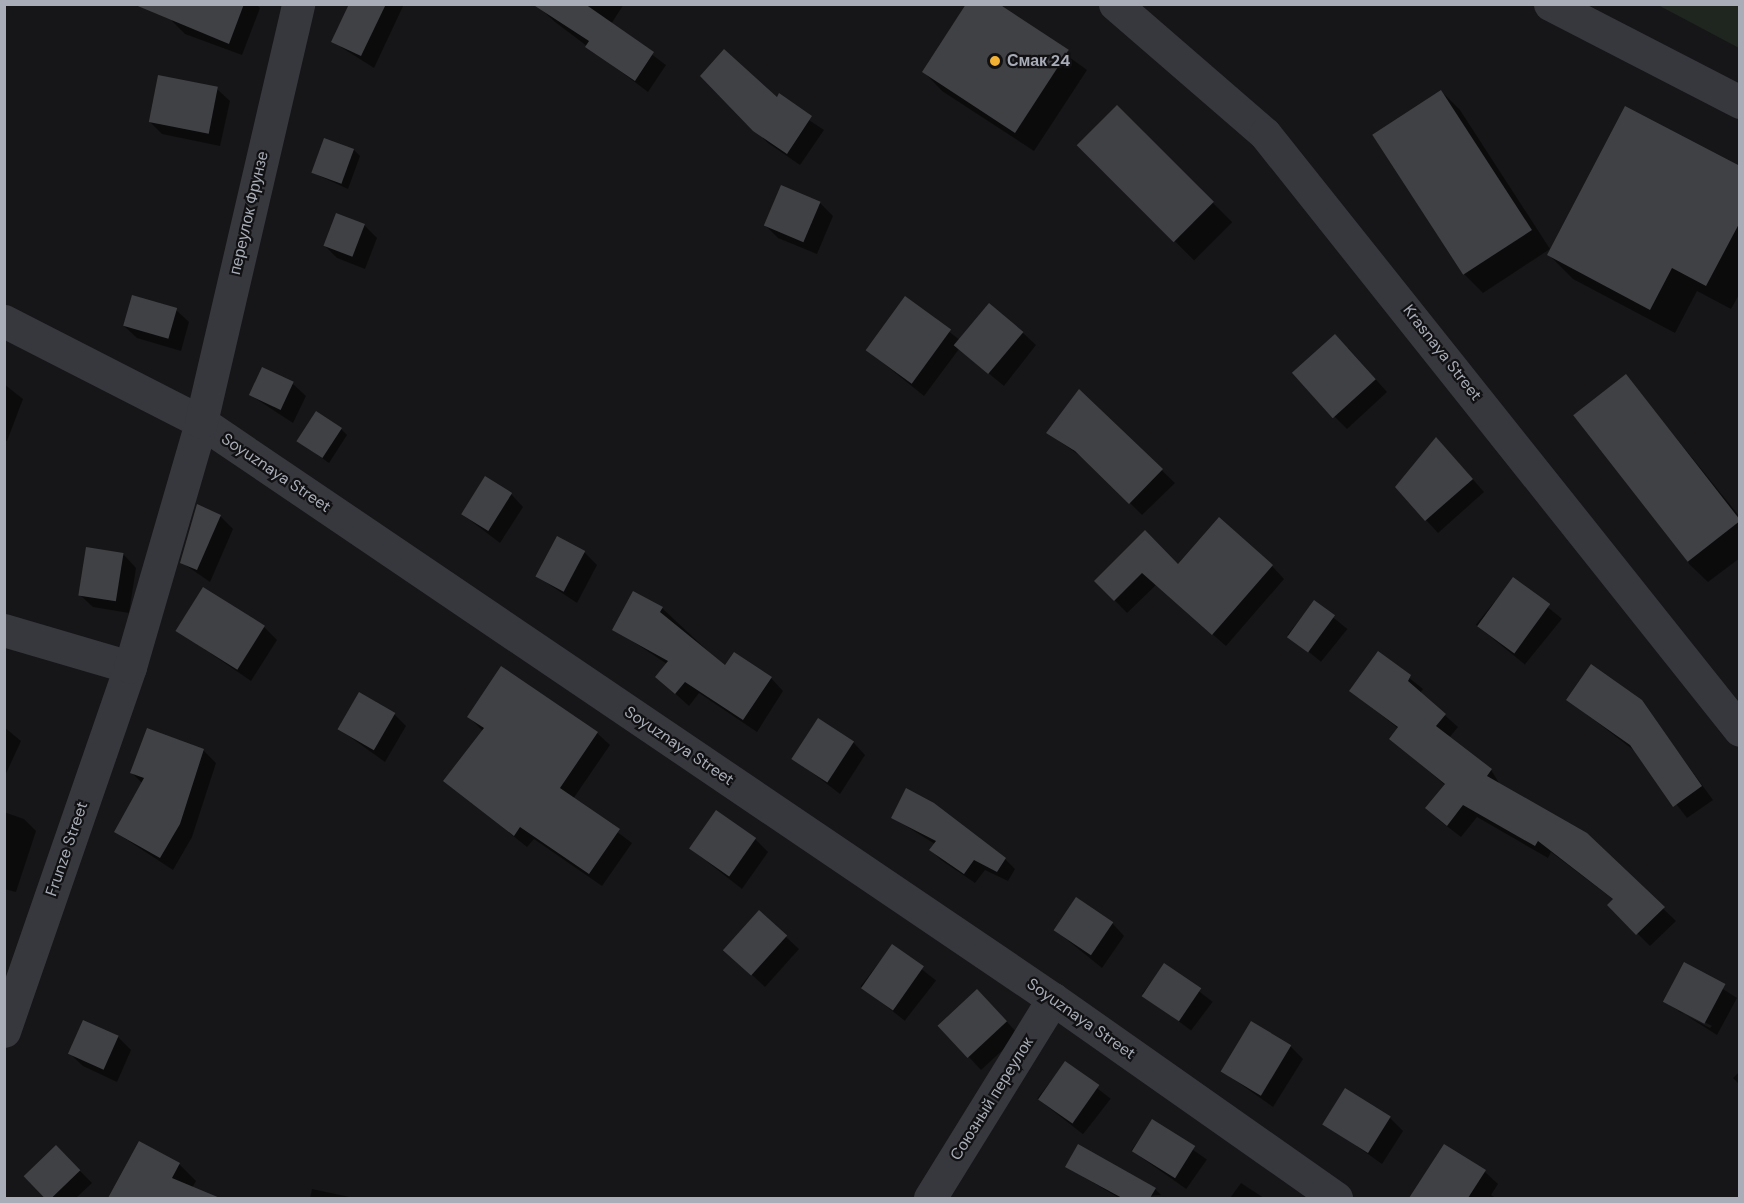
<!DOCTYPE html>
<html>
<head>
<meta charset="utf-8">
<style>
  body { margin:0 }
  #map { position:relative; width:1744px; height:1203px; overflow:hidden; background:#161618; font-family:"DM Sans",sans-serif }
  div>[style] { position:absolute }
  .green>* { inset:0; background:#1e261f }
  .shadow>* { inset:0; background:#0007; transform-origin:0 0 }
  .building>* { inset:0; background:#404145; transform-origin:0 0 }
  .minor>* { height:33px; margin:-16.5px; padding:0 16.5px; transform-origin:16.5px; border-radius:16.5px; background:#37383d }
  .tertiary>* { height:33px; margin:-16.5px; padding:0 16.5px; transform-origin:16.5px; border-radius:16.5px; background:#37383d }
  .dots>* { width:16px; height:16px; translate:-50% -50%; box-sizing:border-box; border:3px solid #111113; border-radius:50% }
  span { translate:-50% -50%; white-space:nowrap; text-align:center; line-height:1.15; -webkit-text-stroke:4.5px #111113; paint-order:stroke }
  .poi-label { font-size:16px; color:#a8adb8; font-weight:700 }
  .left { translate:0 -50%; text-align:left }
  .street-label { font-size:16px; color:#a8adb8 }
  .frame { position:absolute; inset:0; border:6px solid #a8adb8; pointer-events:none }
</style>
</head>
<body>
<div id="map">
  <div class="green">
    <div style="clip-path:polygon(1658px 5px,1739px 5px,1739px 48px)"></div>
  </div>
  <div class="shadow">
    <div style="clip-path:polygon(179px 4px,256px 4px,260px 8px,242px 55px,185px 34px,172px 21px)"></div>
    <div style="clip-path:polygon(351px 4px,404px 4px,374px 68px,333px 42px)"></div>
    <div style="clip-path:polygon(546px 4px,624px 4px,611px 24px,666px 65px,648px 92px,555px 22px,542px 10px)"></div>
    <div style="clip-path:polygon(996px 4px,1087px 70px,1034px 151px,942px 91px,924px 72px)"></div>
    <div style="clip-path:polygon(702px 76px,777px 99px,824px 130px,800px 165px,768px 143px)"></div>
    <div style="clip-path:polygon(217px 89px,230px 101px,220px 146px,162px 134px,149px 121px)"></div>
    <div style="clip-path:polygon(1441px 91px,1460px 110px,1550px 249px,1483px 293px,1464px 274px)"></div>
    <div style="left:1117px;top:107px;width:163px;height:54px;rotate:45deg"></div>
    <div style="clip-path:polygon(354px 150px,360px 156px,348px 189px,313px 173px)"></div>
    <div style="clip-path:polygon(1740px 168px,1740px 293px,1731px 309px,1697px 291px,1675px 333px,1573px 279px,1549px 255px)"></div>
    <div style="clip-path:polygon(820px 203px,833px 216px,817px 254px,778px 238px,765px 225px)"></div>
    <div style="clip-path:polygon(364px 225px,377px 238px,365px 269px,337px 258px,324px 245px)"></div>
    <div style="clip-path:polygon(906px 298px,961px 341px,1023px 333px,1036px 345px,1004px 386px,959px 349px,924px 396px,867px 350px)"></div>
    <div style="clip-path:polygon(176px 310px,189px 322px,181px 351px,137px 338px,124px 326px)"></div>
    <div style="clip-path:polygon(1348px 348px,1387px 392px,1347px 429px,1334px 416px)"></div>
    <div style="clip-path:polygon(1626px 376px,1740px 517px,1740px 558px,1708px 582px,1689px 564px)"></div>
    <div style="clip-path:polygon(4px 384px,23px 399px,7px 441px,4px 440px)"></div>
    <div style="clip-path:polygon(293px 384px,306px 396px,293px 423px,250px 395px)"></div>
    <div style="clip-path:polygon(1079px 391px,1175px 483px,1142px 515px,1090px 463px,1048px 433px)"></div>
    <div style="clip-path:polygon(341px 429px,347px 435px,329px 463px,298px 441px)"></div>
    <div style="clip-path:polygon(1449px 452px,1484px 492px,1438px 533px,1426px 520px)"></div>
    <div style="clip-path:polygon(511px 494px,523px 507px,500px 543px,462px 514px)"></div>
    <div style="clip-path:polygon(220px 516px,233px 529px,210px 582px,181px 562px)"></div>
    <div style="clip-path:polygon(584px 552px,597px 565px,577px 603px,538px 577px)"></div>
    <div style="clip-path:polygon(124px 555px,136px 568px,129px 613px,93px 607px,80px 595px)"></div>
    <div style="clip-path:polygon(1178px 566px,1272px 566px,1284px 579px,1226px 646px,1156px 585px,1127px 613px,1096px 581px)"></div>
    <div style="left:1513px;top:579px;width:63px;height:59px;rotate:39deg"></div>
    <div style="left:1314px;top:602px;width:43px;height:42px;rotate:39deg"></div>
    <div style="clip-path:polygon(662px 608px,726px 668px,771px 678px,783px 691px,757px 732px,699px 693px,689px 706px,657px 677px,667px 664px,614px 629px)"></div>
    <div style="clip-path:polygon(264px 627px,277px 640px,251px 681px,178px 631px)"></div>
    <div style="clip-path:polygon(1378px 653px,1423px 689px,1420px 693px,1458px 727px,1449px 738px,1491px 770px,1501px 786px,1586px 835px,1676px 921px,1650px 946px,1609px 905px,1614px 900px,1551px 852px,1548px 858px,1477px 817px,1461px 837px,1440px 821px,1427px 808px,1445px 785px,1391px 739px,1399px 729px,1351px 691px)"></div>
    <div style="clip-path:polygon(1568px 700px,1641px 701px,1713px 800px,1687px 818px,1636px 752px)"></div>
    <div style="clip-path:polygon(394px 714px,406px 726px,385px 762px,339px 729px)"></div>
    <div style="clip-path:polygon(469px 717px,597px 733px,610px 745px,573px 799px,632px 843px,602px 886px,534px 839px,527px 847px,445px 781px,483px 731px)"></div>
    <div style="clip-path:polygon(4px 727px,21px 741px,4px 778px)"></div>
    <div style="clip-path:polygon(853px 742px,865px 755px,840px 794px,793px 758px)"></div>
    <div style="clip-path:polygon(203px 750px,216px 763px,192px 837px,173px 870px,115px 832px,143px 784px,132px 773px)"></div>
    <div style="clip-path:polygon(4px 812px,24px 819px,36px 831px,16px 892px,4px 889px)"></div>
    <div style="clip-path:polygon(893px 818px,1005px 859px,1015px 869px,1008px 881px,985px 870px,975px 883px,941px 860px,931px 850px,935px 844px)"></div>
    <div style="clip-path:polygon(755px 839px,768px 852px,742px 889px,691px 849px)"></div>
    <div style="clip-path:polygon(759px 912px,799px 949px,765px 987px,738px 962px)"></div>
    <div style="clip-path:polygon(1112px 923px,1124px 936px,1102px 968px,1055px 930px)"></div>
    <div style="left:892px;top:946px;width:56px;height:51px;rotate:38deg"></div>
    <div style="clip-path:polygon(evenodd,1684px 964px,1737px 998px,1717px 1035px,1665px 1002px,1684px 964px,1678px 1008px,1712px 1026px,1710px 1028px,1678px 1011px,1678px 1008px)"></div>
    <div style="left:1164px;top:965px;width:61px;height:36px;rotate:37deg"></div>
    <div style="clip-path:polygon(990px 1003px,1019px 1035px,981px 1070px,939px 1025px)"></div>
    <div style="clip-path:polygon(118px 1037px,131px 1050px,117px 1082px,83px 1066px,70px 1054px)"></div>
    <div style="clip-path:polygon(1290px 1046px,1303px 1059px,1273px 1107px,1222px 1071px)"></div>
    <div style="left:1065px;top:1063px;width:58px;height:45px;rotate:38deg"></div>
    <div style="clip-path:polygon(1740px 1071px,1740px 1085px,1733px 1078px)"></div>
    <div style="clip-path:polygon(1390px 1118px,1403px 1131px,1382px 1164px,1324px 1123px)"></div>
    <div style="left:1152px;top:1121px;width:67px;height:36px;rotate:35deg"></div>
    <div style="clip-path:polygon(140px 1143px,179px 1164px,196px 1181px,192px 1188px,216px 1198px,110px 1198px)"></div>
    <div style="clip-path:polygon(56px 1147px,92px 1183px,76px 1198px,47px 1198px,26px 1176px)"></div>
    <div style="clip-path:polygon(1067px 1167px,1155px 1189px,1161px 1195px,1119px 1198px)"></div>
    <div style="clip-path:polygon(1485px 1172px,1498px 1184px,1491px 1195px,1496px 1198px,1426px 1198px,1417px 1189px)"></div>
    <div style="clip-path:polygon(1241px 1183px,1264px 1198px,1230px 1198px)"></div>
    <div style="clip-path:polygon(312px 1189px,350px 1197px,352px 1198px,310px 1198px)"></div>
  </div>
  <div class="building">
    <div style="clip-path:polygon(133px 4px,244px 4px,229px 44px)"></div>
    <div style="clip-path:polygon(349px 4px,386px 4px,361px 56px,331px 42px)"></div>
    <div style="clip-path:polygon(532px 4px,585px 4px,654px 52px,635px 81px,585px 47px,589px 41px)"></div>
    <div style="clip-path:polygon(966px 4px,999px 4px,1069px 50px,1015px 133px,922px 72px)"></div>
    <div style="clip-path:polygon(724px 49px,777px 97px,779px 93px,812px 116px,787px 154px,753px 131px,700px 76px)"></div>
    <div style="left:158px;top:75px;width:61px;height:48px;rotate:11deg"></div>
    <div style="left:1441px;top:90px;width:167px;height:82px;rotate:57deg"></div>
    <div style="left:1117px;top:105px;width:137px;height:57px;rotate:45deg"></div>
    <div style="clip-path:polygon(1625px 106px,1740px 166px,1740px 222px,1706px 286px,1672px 268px,1650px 310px,1547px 255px)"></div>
    <div style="left:324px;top:138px;width:32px;height:37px;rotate:20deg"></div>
    <div style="left:781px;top:185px;width:43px;height:44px;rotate:23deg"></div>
    <div style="left:336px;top:213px;width:31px;height:35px;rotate:21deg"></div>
    <div style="left:132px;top:295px;width:47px;height:32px;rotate:16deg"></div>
    <div style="left:905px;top:296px;width:57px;height:67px;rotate:36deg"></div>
    <div style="left:989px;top:303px;width:45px;height:55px;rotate:40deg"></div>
    <div style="left:1335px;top:334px;width:61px;height:58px;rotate:48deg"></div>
    <div style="left:262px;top:367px;width:35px;height:31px;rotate:25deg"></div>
    <div style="left:1626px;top:374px;width:186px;height:67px;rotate:52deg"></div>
    <div style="clip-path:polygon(1079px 389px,1163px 469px,1129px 504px,1075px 451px,1046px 433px)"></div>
    <div style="left:316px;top:411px;width:31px;height:36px;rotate:33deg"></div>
    <div style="clip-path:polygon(1436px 437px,1473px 479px,1425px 521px,1395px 487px)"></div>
    <div style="left:485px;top:476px;width:32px;height:45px;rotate:32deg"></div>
    <div style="clip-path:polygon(197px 504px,221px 515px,197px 570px,180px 563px)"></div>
    <div style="clip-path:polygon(1219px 517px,1273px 565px,1212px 635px,1142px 573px,1114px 601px,1094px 581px,1145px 530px,1178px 564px)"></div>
    <div style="left:557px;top:536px;width:32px;height:46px;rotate:28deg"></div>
    <div style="left:86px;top:547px;width:38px;height:49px;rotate:9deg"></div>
    <div style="left:1513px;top:577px;width:46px;height:61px;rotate:36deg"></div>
    <div style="left:203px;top:587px;width:73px;height:52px;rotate:32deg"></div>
    <div style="clip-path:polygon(633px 591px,663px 607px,660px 612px,725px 665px,734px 652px,772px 677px,743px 720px,685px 682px,675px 694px,655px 677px,668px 661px,612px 630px)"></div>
    <div style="left:1314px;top:600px;width:26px;height:46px;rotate:36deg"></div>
    <div style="clip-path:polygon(1378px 651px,1411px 675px,1408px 681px,1446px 714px,1436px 726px,1492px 769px,1487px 776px,1587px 833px,1665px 907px,1636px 935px,1607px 905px,1613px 899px,1538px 841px,1535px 846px,1463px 805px,1447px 826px,1425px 808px,1445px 784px,1389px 739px,1398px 727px,1349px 691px)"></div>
    <div style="clip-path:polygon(1591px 664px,1642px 700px,1702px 786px,1673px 807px,1630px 745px,1566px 700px)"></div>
    <div style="clip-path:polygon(501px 666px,598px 732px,560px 788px,620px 829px,589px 874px,520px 827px,514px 836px,443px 781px,484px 728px,467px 717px)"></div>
    <div style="left:359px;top:692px;width:42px;height:43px;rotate:30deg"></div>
    <div style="left:818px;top:718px;width:43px;height:49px;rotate:33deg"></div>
    <div style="clip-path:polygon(147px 728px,204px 749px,180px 824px,160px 858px,114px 832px,144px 778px,130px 773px)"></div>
    <div style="clip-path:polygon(906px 788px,934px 803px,1006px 858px,997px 872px,974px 860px,964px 874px,929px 850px,936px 841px,891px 818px)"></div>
    <div style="left:716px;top:810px;width:49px;height:47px;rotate:35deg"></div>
    <div style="left:1076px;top:897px;width:45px;height:40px;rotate:34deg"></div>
    <div style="left:759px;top:910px;width:38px;height:54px;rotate:42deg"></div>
    <div style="left:892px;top:944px;width:39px;height:54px;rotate:35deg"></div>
    <div style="left:1684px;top:962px;width:47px;height:45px;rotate:28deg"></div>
    <div style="left:1164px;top:963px;width:45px;height:40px;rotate:34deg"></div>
    <div style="left:977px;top:989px;width:44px;height:54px;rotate:47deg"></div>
    <div style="left:83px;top:1020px;width:39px;height:37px;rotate:24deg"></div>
    <div style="left:1251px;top:1021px;width:47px;height:59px;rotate:31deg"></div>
    <div style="left:1065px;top:1061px;width:42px;height:47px;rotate:35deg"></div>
    <div style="left:1345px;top:1088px;width:54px;height:43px;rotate:32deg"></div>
    <div style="left:1152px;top:1119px;width:51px;height:38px;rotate:32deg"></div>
    <div style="clip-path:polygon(139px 1141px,180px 1163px,172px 1178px,220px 1198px,108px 1198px)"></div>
    <div style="clip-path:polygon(1078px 1144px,1156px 1188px,1150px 1198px,1122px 1198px,1065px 1167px)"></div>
    <div style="clip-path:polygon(1444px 1144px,1486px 1170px,1468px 1198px,1409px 1198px)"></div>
    <div style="left:56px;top:1145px;width:35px;height:45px;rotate:46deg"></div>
  </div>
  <div class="minor">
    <div style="left:1550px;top:4px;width:214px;rotate:27.3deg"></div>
    <div style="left:4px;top:321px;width:221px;rotate:27.1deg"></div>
    <div style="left:201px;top:422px;width:1029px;rotate:34.11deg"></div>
    <div style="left:1053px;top:999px;width:346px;rotate:35.1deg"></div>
    <div style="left:4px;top:630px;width:131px;rotate:16.4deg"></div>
    <div style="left:4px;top:1031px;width:385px;rotate:-70.9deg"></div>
    <div style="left:130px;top:667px;width:255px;rotate:-73.8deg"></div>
    <div style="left:201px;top:422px;width:429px;rotate:-76.9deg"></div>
    <div style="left:930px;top:1198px;width:234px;rotate:-58.3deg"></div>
  </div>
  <div class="tertiary">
    <div style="left:1115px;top:4px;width:198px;rotate:40.9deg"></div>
    <div style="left:1265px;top:134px;width:762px;rotate:51.45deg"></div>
  </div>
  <div class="dots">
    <div style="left:995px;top:61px;background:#f2b134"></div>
  </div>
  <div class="poi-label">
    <span class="left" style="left:1007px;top:61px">Смак 24</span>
  </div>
  <div class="street-label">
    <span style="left:249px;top:213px;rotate:-77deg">переулок Фрунзе</span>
    <span style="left:1442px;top:353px;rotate:52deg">Krasnaya Street</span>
    <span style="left:276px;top:473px;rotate:34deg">Soyuznaya Street</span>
    <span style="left:679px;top:746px;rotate:34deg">Soyuznaya Street</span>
    <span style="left:67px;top:849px;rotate:-71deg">Frunze Street</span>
    <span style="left:1081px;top:1019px;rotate:35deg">Soyuznaya Street</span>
    <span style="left:992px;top:1099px;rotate:-58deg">Союзный переулок</span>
  </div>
  <div class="frame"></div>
</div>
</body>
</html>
